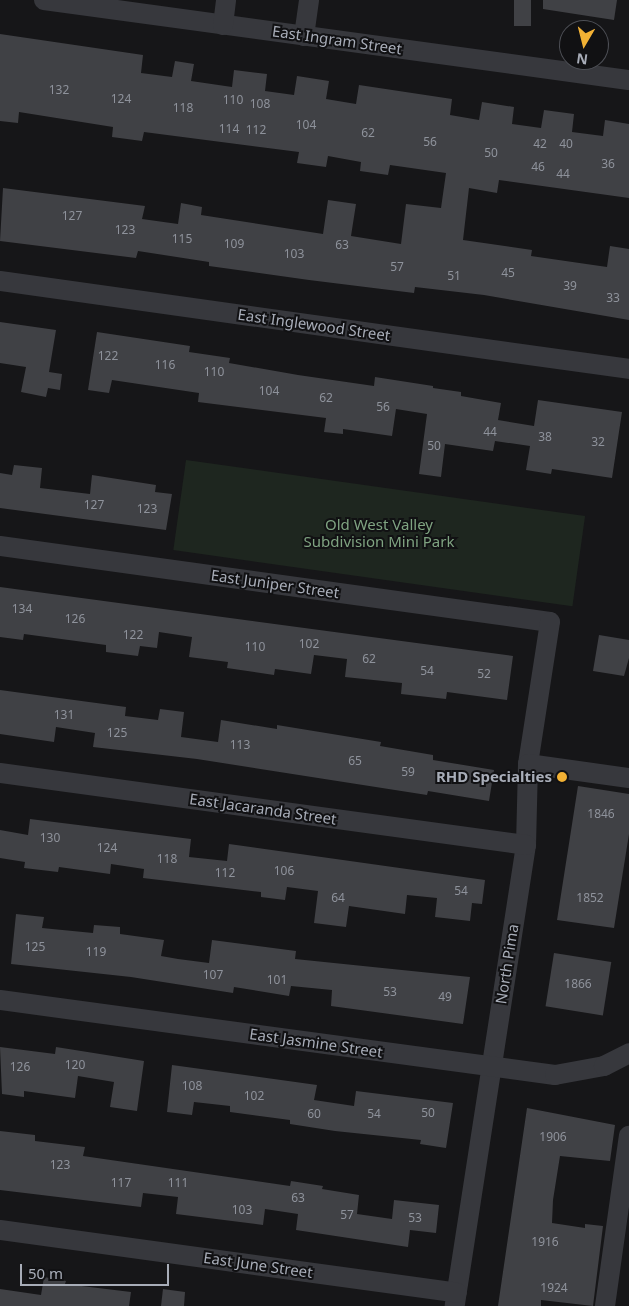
<!DOCTYPE html>
<html>
<head>
<meta charset="utf-8">
<style>
  body { margin:0 }
  #map { position:relative; width:629px; height:1306px; overflow:hidden; background:#161618; font-family:"Noto Sans",sans-serif }
  div>[style] { position:absolute }
  .green>* { inset:0; background:#1e261f; transform-origin:0 0 }
  .building>* { inset:0; background:#404145; transform-origin:0 0 }
  .minor>* { height:20px; margin:-10px; padding:0 10px; transform-origin:10px; border-radius:10px; background:#37383d }
  .dots>* { width:14px; height:14px; translate:-50% -50%; box-sizing:border-box; border:2px solid #111113; border-radius:50% }
  span { translate:-50% -50%; white-space:nowrap; text-align:center; line-height:1.15; -webkit-text-stroke:4px #111113; paint-order:stroke }
  .number-label { font-size:12px; color:#8e929b }
  .number-label span { -webkit-text-stroke-width:0 }
  .street-label { font-size:15px; color:#a8adb8 }
  .park-label { font-size:15px; color:#7fa381 }
  .poi-label { font-size:15px; color:#a8adb8; font-weight:700 }
  .right { translate:-100% -50%; text-align:right }
  .north { position:absolute; left:559px; top:20px; width:50px; height:50px; box-sizing:border-box; background:#111113; border:1px solid #4d4f55; border-radius:50%; rotate:188deg; font-size:14px; font-weight:700; line-height:20px; text-align:center; color:#a8adb8 }
  .north::after { content:''; display:block; margin:auto; width:18px; height:22px; background:#f2b134; clip-path:polygon(50% 0,100% 100%,50% 72%,0 100%) }
  .scale { position:absolute; left:20px; top:1264px; width:149px; height:22px; box-sizing:border-box; border:2px solid #a8adb8; border-top:0; padding-left:6px; font-size:15px; line-height:18px; white-space:nowrap; color:#a8adb8; -webkit-text-stroke:4px #111113; paint-order:stroke }
</style>
</head>
<body>
<div id="map">
  <div class="green">
    <div style="left:186px;top:460px;width:403px;height:91px;rotate:8deg"></div>
  </div>
  <div class="building">
    <div style="left:514px;top:0;width:17px;height:26px"></div>
    <div style="clip-path:polygon(543px 0,617px 0,614px 20px,543px 9px)"></div>
    <div style="clip-path:polygon(0 34px,143px 55px,141px 73px,172px 77px,175px 61px,194px 64px,191px 81px,232px 87px,234px 70px,267px 74px,265px 91px,294px 95px,297px 76px,329px 81px,326px 99px,356px 104px,359px 85px,452px 99px,450px 115px,479px 120px,482px 102px,514px 107px,512px 124px,541px 128px,544px 110px,574px 114px,572px 132px,603px 136px,605px 120px,629px 124px,629px 198px,499px 180px,497px 193px,469px 188px,463px 240px,532px 250px,531px 256px,607px 267px,610px 246px,629px 249px,629px 320px,484px 295px,415px 287px,414px 293px,309px 280px,209px 266px,209px 262px,138px 251px,136px 258px,0 241px,3px 188px,145px 206px,142px 219px,178px 224px,181px 203px,202px 207px,201px 215px,323px 234px,328px 200px,356px 204px,351px 236px,401px 244px,406px 204px,441px 208px,446px 173px,390px 165px,388px 175px,360px 171px,361px 162px,328px 156px,326px 167px,297px 163px,299px 152px,144px 132px,142px 141px,112px 137px,113px 127px,19px 112px,18px 123px,0 121px)"></div>
    <div style="clip-path:polygon(0 322px,56px 330px,49px 372px,62px 374px,60px 390px,48px 388px,46px 397px,21px 392px,26px 367px,0 363px)"></div>
    <div style="clip-path:polygon(97px 332px,190px 346px,189px 352px,230px 358px,229px 363px,298px 375px,374px 386px,375px 377px,433px 386px,433px 388px,461px 392px,461px 396px,501px 403px,498px 420px,534px 426px,538px 400px,622px 412px,612px 478px,552px 469px,551px 474px,526px 470px,530px 446px,495px 441px,493px 451px,445px 444px,441px 477px,419px 474px,427px 414px,396px 409px,392px 436px,343px 429px,343px 434px,324px 432px,326px 418px,198px 402px,199px 393px,112px 380px,109px 393px,88px 390px)"></div>
    <div style="clip-path:polygon(14px 465px,42px 468px,40px 488px,90px 494px,92px 475px,156px 485px,155px 492px,172px 494px,166px 530px,0 508px,0 473px,12px 475px)"></div>
    <div style="clip-path:polygon(0 587px,513px 656px,507px 700px,447px 692px,446px 699px,401px 694px,402px 683px,345px 677px,347px 659px,314px 655px,311px 674px,275px 669px,274px 675px,227px 668px,228px 662px,189px 657px,192px 637px,159px 632px,157px 648px,140px 646px,138px 656px,106px 652px,106px 645px,24px 634px,23px 640px,0 637px)"></div>
    <div style="clip-path:polygon(599px 635px,629px 640px,629px 658px,624px 676px,593px 671px)"></div>
    <div style="clip-path:polygon(0 690px,126px 707px,125px 716px,158px 720px,160px 709px,184px 712px,181px 737px,218px 742px,221px 720px,277px 729px,277px 725px,381px 742px,380px 746px,433px 755px,433px 760px,494px 770px,489px 801px,428px 791px,427px 795px,197px 759px,93px 747px,95px 733px,56px 727px,54px 742px,0 734px)"></div>
    <div style="clip-path:polygon(578px 786px,629px 794px,629px 834px,614px 928px,557px 920px)"></div>
    <div style="clip-path:polygon(30px 819px,191px 839px,189px 857px,227px 861px,229px 844px,485px 880px,482px 904px,472px 903px,470px 921px,435px 917px,437px 898px,407px 895px,405px 914px,349px 906px,346px 927px,314px 923px,318px 891px,287px 887px,285px 900px,261px 897px,261px 892px,143px 878px,144px 869px,111px 864px,110px 874px,59px 867px,58px 872px,24px 868px,25px 862px,0 858px,0 830px,28px 835px)"></div>
    <div style="clip-path:polygon(16px 914px,44px 917px,42px 928px,93px 933px,94px 925px,120px 927px,120px 934px,164px 940px,161px 956px,178px 959px,209px 963px,212px 940px,296px 951px,295px 959px,470px 977px,463px 1024px,331px 1006px,332px 990px,291px 986px,289px 996px,234px 987px,233px 993px,131px 977px,11px 964px)"></div>
    <div style="left:554px;top:953px;width:58px;height:54px;rotate:9deg"></div>
    <div style="clip-path:polygon(0 1047px,55px 1054px,56px 1047px,144px 1061px,137px 1111px,110px 1107px,114px 1082px,78px 1076px,75px 1098px,24px 1091px,24px 1097px,2px 1094px)"></div>
    <div style="clip-path:polygon(172px 1065px,317px 1085px,314px 1100px,354px 1106px,356px 1091px,453px 1103px,446px 1148px,420px 1144px,421px 1140px,335px 1131px,290px 1124px,290px 1120px,230px 1112px,230px 1106px,194px 1102px,192px 1115px,167px 1112px)"></div>
    <div style="clip-path:polygon(527px 1108px,615px 1125px,610px 1161px,560px 1156px,553px 1200px,552px 1223px,585px 1228px,585px 1224px,603px 1226px,593px 1306px,541px 1300px,541px 1306px,498px 1306px)"></div>
    <div style="clip-path:polygon(0 1131px,35px 1135px,35px 1141px,85px 1147px,83px 1156px,290px 1186px,291px 1181px,323px 1186px,322px 1189px,359px 1195px,357px 1214px,392px 1219px,394px 1200px,439px 1205px,436px 1233px,410px 1230px,408px 1247px,296px 1230px,298px 1214px,265px 1209px,263px 1225px,176px 1214px,178px 1197px,143px 1193px,141px 1207px,0 1190px)"></div>
    <div style="clip-path:polygon(44px 1277px,66px 1281px,65px 1284px,131px 1292px,129px 1306px,0 1306px,0 1289px,41px 1295px)"></div>
    <div style="clip-path:polygon(163px 1289px,185px 1292px,184px 1306px,161px 1306px)"></div>
  </div>
  <div class="minor">
    <div style="left:44px;top:0;width:590px;rotate:7.79deg"></div>
    <div style="left:223px;top:25px;width:25px;rotate:-83deg"></div>
    <div style="left:304px;top:36px;width:36px;rotate:-82deg"></div>
    <div style="left:0;top:281px;width:635px;rotate:7.96deg"></div>
    <div style="left:0;top:546px;width:555px;rotate:7.87deg"></div>
    <div style="left:550px;top:622px;width:144px;rotate:98.8deg"></div>
    <div style="left:528px;top:764px;width:81px;rotate:91.4deg"></div>
    <div style="left:526px;top:845px;width:466px;rotate:98.8deg"></div>
    <div style="left:528px;top:764px;width:102px;rotate:7.9deg"></div>
    <div style="left:0;top:773px;width:531px;rotate:7.79deg"></div>
    <div style="left:0;top:1000px;width:560px;rotate:7.7deg"></div>
    <div style="left:555px;top:1075px;width:50px;rotate:-10.4deg"></div>
    <div style="left:604px;top:1066px;width:28px;rotate:-27deg"></div>
    <div style="left:0;top:1230px;width:461px;rotate:7.8deg"></div>
    <div style="left:605px;top:1306px;width:172px;rotate:-82deg"></div>
  </div>
  <div class="dots">
    <div style="left:562px;top:777px;background:#f2b134"></div>
  </div>
  <div class="number-label">
    <span style="left:59px;top:90px">132</span>
    <span style="left:121px;top:99px">124</span>
    <span style="left:233px;top:100px">110</span>
    <span style="left:260px;top:104px">108</span>
    <span style="left:183px;top:108px">118</span>
    <span style="left:306px;top:125px">104</span>
    <span style="left:229px;top:129px">114</span>
    <span style="left:256px;top:130px">112</span>
    <span style="left:368px;top:133px">62</span>
    <span style="left:430px;top:142px">56</span>
    <span style="left:540px;top:144px">42</span>
    <span style="left:566px;top:144px">40</span>
    <span style="left:491px;top:153px">50</span>
    <span style="left:608px;top:164px">36</span>
    <span style="left:538px;top:167px">46</span>
    <span style="left:563px;top:174px">44</span>
    <span style="left:72px;top:216px">127</span>
    <span style="left:125px;top:230px">123</span>
    <span style="left:182px;top:239px">115</span>
    <span style="left:234px;top:244px">109</span>
    <span style="left:342px;top:245px">63</span>
    <span style="left:294px;top:254px">103</span>
    <span style="left:397px;top:267px">57</span>
    <span style="left:508px;top:273px">45</span>
    <span style="left:454px;top:276px">51</span>
    <span style="left:570px;top:286px">39</span>
    <span style="left:613px;top:298px">33</span>
    <span style="left:108px;top:356px">122</span>
    <span style="left:165px;top:365px">116</span>
    <span style="left:214px;top:372px">110</span>
    <span style="left:269px;top:391px">104</span>
    <span style="left:326px;top:398px">62</span>
    <span style="left:383px;top:407px">56</span>
    <span style="left:490px;top:432px">44</span>
    <span style="left:545px;top:437px">38</span>
    <span style="left:598px;top:442px">32</span>
    <span style="left:434px;top:446px">50</span>
    <span style="left:94px;top:505px">127</span>
    <span style="left:147px;top:509px">123</span>
    <span style="left:22px;top:609px">134</span>
    <span style="left:75px;top:619px">126</span>
    <span style="left:133px;top:635px">122</span>
    <span style="left:309px;top:644px">102</span>
    <span style="left:255px;top:647px">110</span>
    <span style="left:369px;top:659px">62</span>
    <span style="left:427px;top:671px">54</span>
    <span style="left:484px;top:674px">52</span>
    <span style="left:64px;top:715px">131</span>
    <span style="left:117px;top:733px">125</span>
    <span style="left:240px;top:745px">113</span>
    <span style="left:355px;top:761px">65</span>
    <span style="left:408px;top:772px">59</span>
    <span style="left:601px;top:814px">1846</span>
    <span style="left:50px;top:838px">130</span>
    <span style="left:107px;top:848px">124</span>
    <span style="left:167px;top:859px">118</span>
    <span style="left:284px;top:871px">106</span>
    <span style="left:225px;top:873px">112</span>
    <span style="left:461px;top:891px">54</span>
    <span style="left:338px;top:898px">64</span>
    <span style="left:590px;top:898px">1852</span>
    <span style="left:35px;top:947px">125</span>
    <span style="left:96px;top:952px">119</span>
    <span style="left:213px;top:975px">107</span>
    <span style="left:277px;top:980px">101</span>
    <span style="left:578px;top:984px">1866</span>
    <span style="left:390px;top:992px">53</span>
    <span style="left:445px;top:997px">49</span>
    <span style="left:75px;top:1065px">120</span>
    <span style="left:20px;top:1067px">126</span>
    <span style="left:192px;top:1086px">108</span>
    <span style="left:254px;top:1096px">102</span>
    <span style="left:428px;top:1113px">50</span>
    <span style="left:314px;top:1114px">60</span>
    <span style="left:374px;top:1114px">54</span>
    <span style="left:553px;top:1137px">1906</span>
    <span style="left:60px;top:1165px">123</span>
    <span style="left:121px;top:1183px">117</span>
    <span style="left:178px;top:1183px">111</span>
    <span style="left:298px;top:1198px">63</span>
    <span style="left:242px;top:1210px">103</span>
    <span style="left:347px;top:1215px">57</span>
    <span style="left:415px;top:1218px">53</span>
    <span style="left:545px;top:1242px">1916</span>
    <span style="left:554px;top:1288px">1924</span>
  </div>
  <div class="street-label">
    <span style="left:337px;top:40px;rotate:8deg">East Ingram Street</span>
    <span style="left:314px;top:325px;rotate:8deg">East Inglewood Street</span>
    <span style="left:275px;top:584px;rotate:8deg">East Juniper Street</span>
    <span style="left:263px;top:809px;rotate:8deg">East Jacaranda Street</span>
    <span style="left:507px;top:964px;rotate:-81deg">North Pima</span>
    <span style="left:316px;top:1043px;rotate:8deg">East Jasmine Street</span>
    <span style="left:258px;top:1265px;rotate:8deg">East June Street</span>
  </div>
  <div class="park-label">
    <span style="left:379px;top:533px">Old West Valley<br>Subdivision Mini Park</span>
  </div>
  <div class="poi-label">
    <span class="right" style="left:552px;top:777px">RHD Specialties</span>
  </div>
  <div class="north">N</div>
  <div class="scale">50 m</div>
</div>
</body>
</html>
